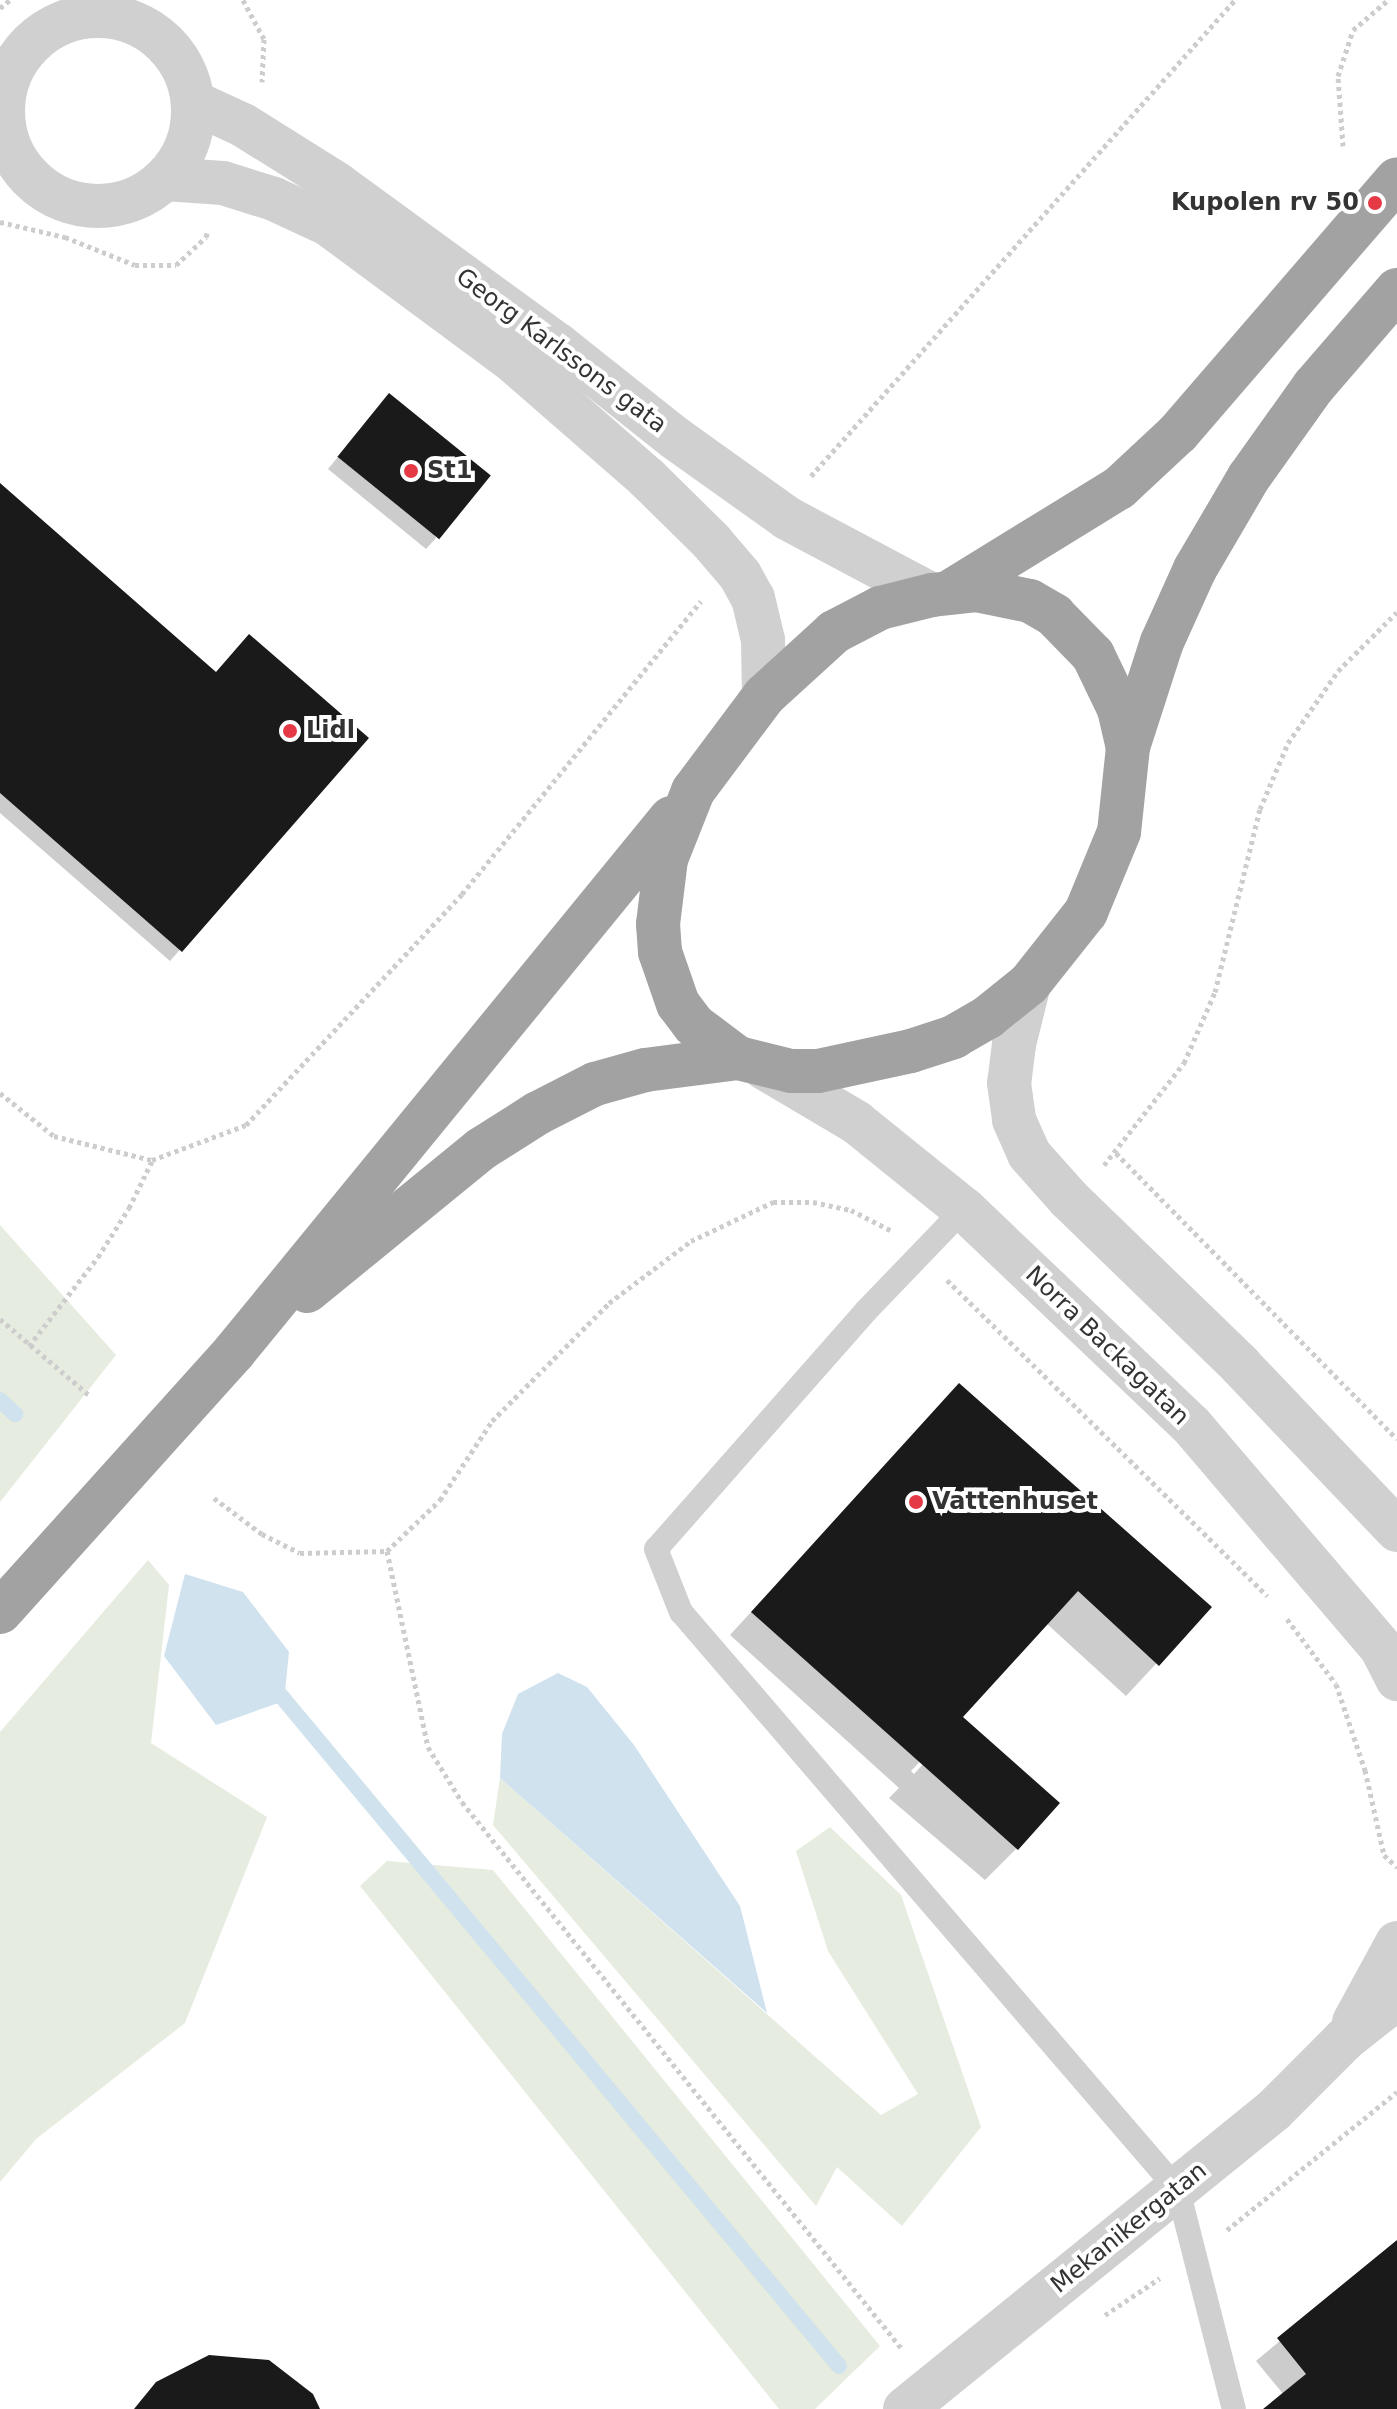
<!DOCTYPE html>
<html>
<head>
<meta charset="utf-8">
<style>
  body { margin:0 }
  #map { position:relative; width:1397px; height:2409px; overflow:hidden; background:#fff; font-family:"DejaVu Sans",sans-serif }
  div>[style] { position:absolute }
  .green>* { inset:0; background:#e6ecdf }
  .water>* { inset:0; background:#cfe2ee }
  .shadow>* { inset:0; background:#0003 }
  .stream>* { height:16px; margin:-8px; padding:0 8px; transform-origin:8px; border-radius:8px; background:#cfe2ee }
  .building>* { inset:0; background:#1a1a1a; transform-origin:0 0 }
  .path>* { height:5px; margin-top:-2.5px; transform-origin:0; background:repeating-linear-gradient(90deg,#cdcdcd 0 4px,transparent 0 8px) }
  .service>* { height:24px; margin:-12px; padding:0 12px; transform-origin:12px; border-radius:12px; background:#d0d0d0 }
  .minor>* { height:44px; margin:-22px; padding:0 22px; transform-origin:22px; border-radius:22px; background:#d0d0d0 }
  .minor>.ring { margin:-22px; padding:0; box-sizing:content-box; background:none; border:44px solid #d0d0d0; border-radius:50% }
  .trunk>* { height:44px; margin:-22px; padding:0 22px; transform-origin:22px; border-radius:22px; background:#a2a2a2 }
  .dots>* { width:22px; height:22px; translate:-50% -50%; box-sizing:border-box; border:4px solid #fff; border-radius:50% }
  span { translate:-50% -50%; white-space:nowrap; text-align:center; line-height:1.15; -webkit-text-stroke:8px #fff; paint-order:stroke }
  .poi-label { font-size:24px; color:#333; font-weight:700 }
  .right { translate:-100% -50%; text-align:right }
  .left { translate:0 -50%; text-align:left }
  .street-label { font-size:24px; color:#333 }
</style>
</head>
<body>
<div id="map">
  <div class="green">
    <div style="clip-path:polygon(0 1225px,116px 1355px,0 1502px)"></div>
    <div style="clip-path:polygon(148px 1560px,169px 1585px,151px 1743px,267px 1817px,185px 2023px,36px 2139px,0 2182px,0 1732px)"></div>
    <div style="clip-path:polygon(500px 1778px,881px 2115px,918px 2094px,828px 1951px,796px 1851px,830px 1827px,901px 1895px,981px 2127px,902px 2226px,837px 2167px,816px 2206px,493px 1825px)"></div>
    <div style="clip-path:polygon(387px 1861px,493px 1870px,880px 2346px,815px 2409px,779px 2409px,360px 1886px)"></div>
  </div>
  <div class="water">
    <div style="clip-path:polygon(185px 1574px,243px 1592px,289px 1652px,284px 1701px,216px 1725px,164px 1656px)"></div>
    <div style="clip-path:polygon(558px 1673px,587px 1687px,634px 1745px,740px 1906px,767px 2013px,500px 1778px,502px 1734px,518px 1694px)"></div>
  </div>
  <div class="shadow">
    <div style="clip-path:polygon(379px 407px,436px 538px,426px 549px,328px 469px)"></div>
    <div style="clip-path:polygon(0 486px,215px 674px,366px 738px,170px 961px,0 813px)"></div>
    <div style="clip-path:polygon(evenodd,937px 1408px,1209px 1607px,1126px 1696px,1046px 1623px,960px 1717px,1017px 1848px,985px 1880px,889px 1798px,899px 1788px,730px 1635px,937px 1408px,932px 1749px,934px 1752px,914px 1774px,911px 1771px,932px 1749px)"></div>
    <div style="clip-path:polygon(1397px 2243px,1397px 2409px,1266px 2409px,1284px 2395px,1256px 2361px)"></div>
  </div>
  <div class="stream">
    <div style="left:0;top:1400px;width:21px;rotate:43deg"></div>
    <div style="left:272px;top:1685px;width:886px;rotate:50.22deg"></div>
  </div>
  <div class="building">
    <div style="left:389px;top:393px;width:131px;height:82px;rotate:39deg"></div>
    <div style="clip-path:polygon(0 483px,216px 672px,249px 634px,369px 738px,182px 952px,0 793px)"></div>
    <div style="clip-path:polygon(959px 1383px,1212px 1607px,1159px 1666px,1078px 1591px,963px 1717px,1060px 1803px,1018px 1850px,751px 1612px)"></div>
    <div style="clip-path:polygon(1397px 2240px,1397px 2409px,1263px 2409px,1306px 2374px,1277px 2338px)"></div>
    <div style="clip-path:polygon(209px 2355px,269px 2360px,313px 2394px,320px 2409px,134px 2409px,156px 2382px)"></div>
  </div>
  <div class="path">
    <div style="left:243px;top:0;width:44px;rotate:61.7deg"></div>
    <div style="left:264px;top:39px;width:43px;rotate:92.7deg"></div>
    <div style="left:0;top:8px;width:13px;rotate:-39deg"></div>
    <div style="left:1343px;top:146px;width:70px;rotate:-94.1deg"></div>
    <div style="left:1338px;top:76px;width:48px;rotate:-71.9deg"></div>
    <div style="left:1353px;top:30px;width:46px;rotate:-40.6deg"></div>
    <div style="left:0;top:222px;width:67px;rotate:13deg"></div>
    <div style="left:65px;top:237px;width:75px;rotate:21.8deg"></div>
    <div style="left:135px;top:265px;width:41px"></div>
    <div style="left:176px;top:265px;width:41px;rotate:-43deg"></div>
    <div style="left:206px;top:237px;width:7px;rotate:-74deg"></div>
    <div style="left:811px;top:476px;width:637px;rotate:-48.31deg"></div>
    <div style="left:0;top:1093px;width:69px;rotate:38.5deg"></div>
    <div style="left:54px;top:1136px;width:101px;rotate:13.8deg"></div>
    <div style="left:152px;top:1160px;width:100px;rotate:-20.4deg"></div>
    <div style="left:246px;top:1125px;width:316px;rotate:-46.9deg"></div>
    <div style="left:462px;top:894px;width:378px;rotate:-50.8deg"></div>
    <div style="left:1116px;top:1153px;width:401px;rotate:45.5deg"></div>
    <div style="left:1104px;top:1165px;width:130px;rotate:-51.9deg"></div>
    <div style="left:1184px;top:1063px;width:77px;rotate:-66.4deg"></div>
    <div style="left:1215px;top:992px;width:188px;rotate:-76.2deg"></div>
    <div style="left:1260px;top:809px;width:72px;rotate:-67deg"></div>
    <div style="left:1288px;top:743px;width:88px;rotate:-55.2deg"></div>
    <div style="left:1338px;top:671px;width:83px;rotate:-45deg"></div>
    <div style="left:947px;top:1280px;width:450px;rotate:44.6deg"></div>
    <div style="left:0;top:1319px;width:118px;rotate:40.5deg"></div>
    <div style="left:29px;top:1346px;width:113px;rotate:-52.2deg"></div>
    <div style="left:98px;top:1257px;width:58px;rotate:-57.7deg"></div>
    <div style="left:129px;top:1208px;width:52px;rotate:-63.9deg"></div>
    <div style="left:214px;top:1498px;width:60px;rotate:36.9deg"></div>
    <div style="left:262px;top:1534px;width:42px;rotate:26.6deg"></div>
    <div style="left:300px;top:1553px;width:87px;rotate:-1.3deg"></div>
    <div style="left:387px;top:1551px;width:74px;rotate:-43.9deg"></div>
    <div style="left:440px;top:1500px;width:95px;rotate:-56.6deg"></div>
    <div style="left:492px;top:1421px;width:166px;rotate:-45.2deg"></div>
    <div style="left:609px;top:1303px;width:103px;rotate:-37.1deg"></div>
    <div style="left:691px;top:1241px;width:91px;rotate:-25.4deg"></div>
    <div style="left:773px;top:1202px;width:40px"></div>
    <div style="left:813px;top:1202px;width:39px;rotate:12deg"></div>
    <div style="left:851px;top:1210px;width:46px;rotate:27.1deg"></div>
    <div style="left:387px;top:1551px;width:200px;rotate:78.2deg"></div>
    <div style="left:428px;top:1747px;width:65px;rotate:58.3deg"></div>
    <div style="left:462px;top:1802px;width:702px;rotate:51.19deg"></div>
    <div style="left:1287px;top:1619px;width:81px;rotate:53deg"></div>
    <div style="left:1336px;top:1684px;width:91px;rotate:71.4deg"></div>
    <div style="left:1365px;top:1770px;width:87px;rotate:77.4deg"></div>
    <div style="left:1384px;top:1855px;width:18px;rotate:43deg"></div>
    <div style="left:1227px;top:2230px;width:219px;rotate:-39.1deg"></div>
    <div style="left:1105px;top:2315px;width:66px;rotate:-33.9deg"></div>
  </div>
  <div class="service">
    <div style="left:964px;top:1209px;width:141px;rotate:133.9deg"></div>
    <div style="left:866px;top:1311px;width:317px;rotate:131.4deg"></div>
    <div style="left:656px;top:1549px;width:68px;rotate:68.4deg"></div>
    <div style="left:681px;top:1612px;width:762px;rotate:49.31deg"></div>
    <div style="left:1178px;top:2190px;width:226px;rotate:75.7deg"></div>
  </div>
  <div class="minor">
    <div class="ring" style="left:3px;top:16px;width:146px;height:146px"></div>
    <div style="left:193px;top:102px;width:55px;rotate:24.7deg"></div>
    <div style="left:243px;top:125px;width:111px;rotate:32.1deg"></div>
    <div style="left:337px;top:184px;width:273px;rotate:36.1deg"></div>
    <div style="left:558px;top:345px;width:149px;rotate:38.5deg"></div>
    <div style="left:675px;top:438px;width:138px;rotate:35.5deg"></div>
    <div style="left:787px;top:518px;width:164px;rotate:28deg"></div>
    <div style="left:165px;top:179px;width:58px;rotate:3.9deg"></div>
    <div style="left:223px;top:183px;width:53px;rotate:17.4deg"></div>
    <div style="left:274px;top:199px;width:60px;rotate:24.8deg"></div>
    <div style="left:328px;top:224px;width:230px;rotate:36.5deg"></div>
    <div style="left:513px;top:361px;width:178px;rotate:41.1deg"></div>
    <div style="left:647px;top:478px;width:90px;rotate:44.5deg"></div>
    <div style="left:711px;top:541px;width:45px;rotate:49.5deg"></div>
    <div style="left:740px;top:575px;width:26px;rotate:61deg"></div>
    <div style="left:753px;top:598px;width:43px;rotate:76.6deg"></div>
    <div style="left:763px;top:640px;width:56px;rotate:89deg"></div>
    <div style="left:1029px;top:984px;width:62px;rotate:104deg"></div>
    <div style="left:1014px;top:1044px;width:39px;rotate:97deg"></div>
    <div style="left:1009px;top:1083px;width:37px;rotate:82deg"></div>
    <div style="left:1014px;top:1120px;width:37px;rotate:66deg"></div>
    <div style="left:1029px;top:1154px;width:60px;rotate:48.4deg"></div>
    <div style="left:1069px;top:1199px;width:238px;rotate:44.1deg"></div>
    <div style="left:1240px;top:1365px;width:228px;rotate:46.4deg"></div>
    <div style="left:763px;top:1067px;width:108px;rotate:30.6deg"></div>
    <div style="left:856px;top:1122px;width:139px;rotate:38.9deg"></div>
    <div style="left:964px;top:1209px;width:313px;rotate:43.6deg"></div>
    <div style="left:1191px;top:1425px;width:294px;rotate:49.5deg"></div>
    <div style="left:1382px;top:1649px;width:34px;rotate:63deg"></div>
    <div style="left:1354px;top:2022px;width:90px;rotate:-61.4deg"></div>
    <div style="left:905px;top:2409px;width:474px;rotate:-39deg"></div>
    <div style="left:1273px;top:2111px;width:102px;rotate:-45deg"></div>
    <div style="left:1345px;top:2039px;width:66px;rotate:-38.3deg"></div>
  </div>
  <div class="trunk">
    <div style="left:976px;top:590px;width:55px;rotate:11.5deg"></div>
    <div style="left:1030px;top:601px;width:28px;rotate:30deg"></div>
    <div style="left:1054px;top:615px;width:56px;rotate:45.7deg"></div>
    <div style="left:1093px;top:655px;width:60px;rotate:64.3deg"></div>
    <div style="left:1119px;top:709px;width:39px;rotate:77deg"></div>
    <div style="left:1128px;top:747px;width:85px;rotate:96deg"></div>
    <div style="left:1119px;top:832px;width:87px;rotate:112.4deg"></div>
    <div style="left:1086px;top:912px;width:92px;rotate:128.4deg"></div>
    <div style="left:1029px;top:984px;width:53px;rotate:141.2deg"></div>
    <div style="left:988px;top:1017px;width:39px;rotate:150deg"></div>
    <div style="left:954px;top:1037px;width:45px;rotate:162deg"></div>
    <div style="left:911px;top:1051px;width:95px;rotate:167.9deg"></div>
    <div style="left:818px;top:1071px;width:27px;rotate:180deg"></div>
    <div style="left:791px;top:1071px;width:55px;rotate:-166.2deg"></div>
    <div style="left:738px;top:1058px;width:55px;rotate:-143.1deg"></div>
    <div style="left:694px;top:1025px;width:26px;rotate:-127deg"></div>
    <div style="left:678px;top:1004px;width:55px;rotate:-109.1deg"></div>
    <div style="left:660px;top:952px;width:28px;rotate:-94deg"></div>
    <div style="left:658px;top:924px;width:65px;rotate:-83deg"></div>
    <div style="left:666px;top:859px;width:73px;rotate:-68.3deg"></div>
    <div style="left:693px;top:791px;width:119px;rotate:-53.2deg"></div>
    <div style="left:764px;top:696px;width:95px;rotate:-42.4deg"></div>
    <div style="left:834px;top:632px;width:52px;rotate:-27.6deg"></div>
    <div style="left:880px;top:608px;width:54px;rotate:-14deg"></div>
    <div style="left:932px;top:595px;width:44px;rotate:-6.5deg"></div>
    <div style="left:948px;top:593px;width:201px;rotate:-31.6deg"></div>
    <div style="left:1119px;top:488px;width:81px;rotate:-43deg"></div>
    <div style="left:1178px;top:433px;width:335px;rotate:-49.2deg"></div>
    <div style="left:1128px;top:747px;width:110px;rotate:-72.1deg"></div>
    <div style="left:1162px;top:642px;width:80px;rotate:-65.7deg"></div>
    <div style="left:1195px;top:569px;width:107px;rotate:-59.6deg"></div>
    <div style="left:1249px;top:477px;width:112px;rotate:-54.5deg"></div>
    <div style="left:1314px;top:386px;width:127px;rotate:-49.2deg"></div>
    <div style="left:307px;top:1291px;width:225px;rotate:-39.2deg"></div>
    <div style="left:481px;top:1149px;width:67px;rotate:-32.3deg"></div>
    <div style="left:538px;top:1113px;width:64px;rotate:-27deg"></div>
    <div style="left:595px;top:1084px;width:52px;rotate:-15.6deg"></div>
    <div style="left:645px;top:1070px;width:94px;rotate:-7.4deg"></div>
    <div style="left:0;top:1612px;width:350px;rotate:-48deg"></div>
    <div style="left:234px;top:1352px;width:690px;rotate:-50.7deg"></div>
  </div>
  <div class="dots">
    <div style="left:1375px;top:203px;background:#e63946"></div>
    <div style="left:411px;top:471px;background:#e63946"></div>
    <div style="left:290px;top:731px;background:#e63946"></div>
    <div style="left:916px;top:1502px;background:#e63946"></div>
  </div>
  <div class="poi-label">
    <span class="right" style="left:1359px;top:203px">Kupolen rv 50</span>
    <span class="left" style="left:427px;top:471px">St1</span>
    <span class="left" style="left:306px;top:731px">Lidl</span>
    <span class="left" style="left:932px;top:1502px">Vattenhuset</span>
  </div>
  <div class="street-label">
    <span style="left:561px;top:351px;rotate:37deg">Georg Karlssons gata</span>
    <span style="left:1107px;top:1346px;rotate:44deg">Norra Backagatan</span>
    <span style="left:1129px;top:2228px;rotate:-39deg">Mekanikergatan</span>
  </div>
</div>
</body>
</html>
